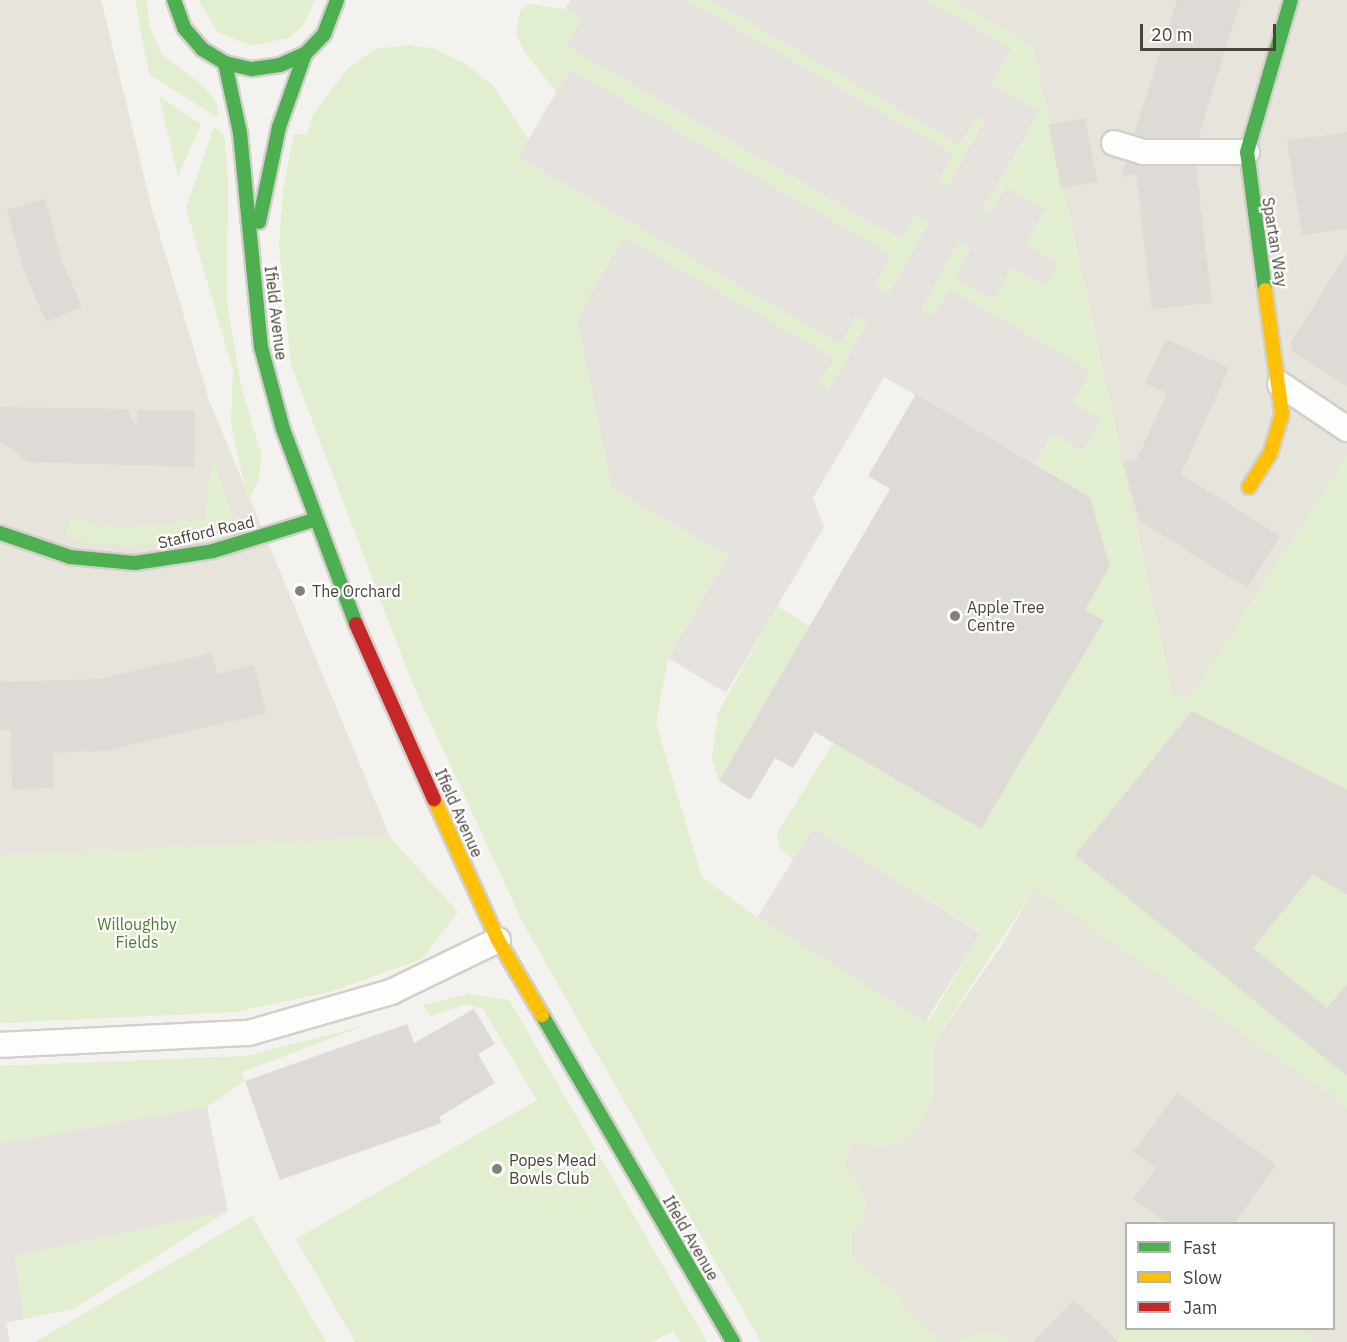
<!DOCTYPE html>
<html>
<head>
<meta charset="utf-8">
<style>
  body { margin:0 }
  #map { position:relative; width:1347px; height:1342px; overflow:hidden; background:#f4f2ee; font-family:"IBM Plex Sans",sans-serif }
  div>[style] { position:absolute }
  .residential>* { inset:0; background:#e7e4dc }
  .green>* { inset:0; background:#e1eecf }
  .parking>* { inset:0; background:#e6e3df; transform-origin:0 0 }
  .building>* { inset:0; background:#dedbd6; transform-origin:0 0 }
  .roads { filter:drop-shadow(2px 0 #d2d0cb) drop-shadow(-2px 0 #d2d0cb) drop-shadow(0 2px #d2d0cb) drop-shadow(0 -2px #d2d0cb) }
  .lane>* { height:24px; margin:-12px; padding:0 12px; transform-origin:12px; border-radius:12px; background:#fdfdfc }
  .fast>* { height:14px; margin:-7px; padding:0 7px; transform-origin:7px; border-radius:7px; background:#4caf50 }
  .slow>* { height:14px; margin:-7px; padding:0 7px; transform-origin:7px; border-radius:7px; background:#ffc107 }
  .jam>* { height:14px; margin:-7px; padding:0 7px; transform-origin:7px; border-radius:7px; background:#c62828 }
  .dots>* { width:16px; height:16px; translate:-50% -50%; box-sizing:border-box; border:3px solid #fff; border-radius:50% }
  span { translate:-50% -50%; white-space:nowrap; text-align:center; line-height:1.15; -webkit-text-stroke:4.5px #fff; paint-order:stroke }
  .street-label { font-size:16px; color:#4b4439 }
  .poi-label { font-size:16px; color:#4b4439 }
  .left { translate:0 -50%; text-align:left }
  .park-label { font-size:16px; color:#4a7f2a }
  .legend { position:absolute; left:1125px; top:1222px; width:210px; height:108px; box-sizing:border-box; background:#fff; border:2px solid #b7b4b0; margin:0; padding:8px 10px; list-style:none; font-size:18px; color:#4b4439 }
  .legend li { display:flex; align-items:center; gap:12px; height:30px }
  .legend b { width:30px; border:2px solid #b7b4b0 }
  .scale { position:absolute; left:1140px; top:24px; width:136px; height:27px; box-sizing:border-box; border:3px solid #4b4439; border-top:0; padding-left:8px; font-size:18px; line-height:21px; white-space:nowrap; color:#4b4439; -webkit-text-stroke:4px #fff; paint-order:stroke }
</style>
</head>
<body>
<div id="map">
  <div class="residential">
    <div style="clip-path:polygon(0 0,101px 0,152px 209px,209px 400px,390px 837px,0 856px)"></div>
    <div style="clip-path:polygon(evenodd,953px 0,1347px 0,1347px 1342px,1010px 1342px,1003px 1336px,978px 1332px,956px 1342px,943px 1342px,909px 1316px,898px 1295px,852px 1259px,852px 1232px,863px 1220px,866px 1200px,843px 1164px,854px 1140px,876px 1147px,899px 1142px,920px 1125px,934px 1090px,934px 1043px,1002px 945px,1035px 887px,1172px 693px,1033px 47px,953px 0,1126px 1224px,1334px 1224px,1334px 1328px,1126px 1328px,1126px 1224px)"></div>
  </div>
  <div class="green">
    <div style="clip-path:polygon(135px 0,146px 0,150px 28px,162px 54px,203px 86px,217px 103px,218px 118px,149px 74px)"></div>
    <div style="clip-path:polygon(198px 0,315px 0,303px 26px,288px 38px,252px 46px,218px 32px)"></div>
    <div style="clip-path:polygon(688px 0,711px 0,959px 145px,976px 116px,985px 122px,947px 188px,938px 182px,954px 154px)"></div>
    <div style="clip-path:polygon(928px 0,953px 0,1033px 47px,1172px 693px,1189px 699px,1347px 455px,1347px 790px,1075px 855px,1347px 1072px,1347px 1107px,1035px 888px,934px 1043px,934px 1090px,920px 1125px,899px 1142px,876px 1147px,854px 1140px,843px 1164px,866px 1200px,863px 1220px,852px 1232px,852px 1259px,898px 1295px,910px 1316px,943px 1342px,761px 1342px,523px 923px,411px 680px,291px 365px,279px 246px,283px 189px,294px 134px,307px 134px,312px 116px,348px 68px,375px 49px,409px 45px,435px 49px,464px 63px,493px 85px,528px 139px,519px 158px,840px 343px,856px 316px,867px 323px,828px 390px,818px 385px,833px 359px,612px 488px,728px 556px,668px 658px,656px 723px,702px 877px,760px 919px,929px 1021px,981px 932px,813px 828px,794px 861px,779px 846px,777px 833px,834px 742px,981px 829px,1104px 622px,1085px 610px,1110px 566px,1090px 497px,1035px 464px,1052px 433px,1084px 451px,1101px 420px,1073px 403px,949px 289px,933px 317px,921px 310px,959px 243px,970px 249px,994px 300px,1046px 210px,991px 214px,983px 209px,1040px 111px,992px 84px,1012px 49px)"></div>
    <div style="clip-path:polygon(531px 4px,565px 9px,582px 19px,566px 46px,900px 240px,916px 215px,930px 223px,889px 293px,875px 285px,891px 255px,570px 69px,556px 92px,524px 51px,516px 34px,520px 10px)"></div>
    <div style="clip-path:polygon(159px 96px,201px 124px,178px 177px)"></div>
    <div style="clip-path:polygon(214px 127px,224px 135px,228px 181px,227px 304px,241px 385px,262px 457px,258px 482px,248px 502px,231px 423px,233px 371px,186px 208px)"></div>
    <div style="clip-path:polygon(213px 458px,233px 519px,218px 529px,185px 541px,142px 546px,96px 544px,66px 536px,70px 519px,122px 528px,204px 520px)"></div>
    <div style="clip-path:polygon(777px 606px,810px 626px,719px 781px,712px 758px,718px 713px)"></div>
    <div style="clip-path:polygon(390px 837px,458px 912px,422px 959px,330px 992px,235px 1012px,0 1023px,0 856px)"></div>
    <div style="clip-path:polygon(1313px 874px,1347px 895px,1347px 984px,1327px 1008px,1253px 948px)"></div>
    <div style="clip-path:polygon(467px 994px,509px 1000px,707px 1342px,681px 1342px,673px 1331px,652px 1342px,355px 1342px,296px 1239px,537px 1100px,483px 1009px,466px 1004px,430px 1016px,423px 1005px)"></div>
    <div style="clip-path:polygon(367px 1025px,242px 1072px,245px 1081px,207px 1107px,0 1143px,0 1066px,246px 1056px)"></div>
    <div style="clip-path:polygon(228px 1211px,73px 1309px,24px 1319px,15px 1256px)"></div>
    <div style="clip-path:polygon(252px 1216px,326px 1342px,35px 1342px)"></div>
    <div style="clip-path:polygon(1126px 1325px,1301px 1329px,1315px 1342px,1109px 1342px)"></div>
    <div style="clip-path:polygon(977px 1332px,1003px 1336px,1010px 1342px,956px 1342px)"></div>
  </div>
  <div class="parking">
    <div style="clip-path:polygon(571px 0,688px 0,954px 154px,938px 182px,947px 187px,985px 121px,976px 117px,959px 145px,711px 0,928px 0,1012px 49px,992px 84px,1040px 111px,983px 209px,991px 213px,1006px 187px,1046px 209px,1026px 244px,1059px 263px,1046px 286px,1013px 267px,994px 300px,954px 277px,970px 249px,959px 243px,921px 310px,933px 316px,949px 289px,1091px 371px,1073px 403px,1102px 420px,1083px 451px,1052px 433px,1035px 464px,884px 377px,813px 498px,824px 527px,726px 693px,668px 658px,728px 556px,612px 488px,577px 319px,624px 237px,834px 358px,819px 384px,828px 390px,867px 323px,856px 316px,840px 344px,518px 157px,570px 69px,892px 255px,875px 285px,889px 293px,929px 223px,916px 215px,901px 240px,566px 46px,582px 19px,565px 9px)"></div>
    <div style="left:813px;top:828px;width:198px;height:105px;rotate:32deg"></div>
    <div style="clip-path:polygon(207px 1107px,228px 1211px,15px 1256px,24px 1319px,6px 1323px,10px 1342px,0 1342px,0 1143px)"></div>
  </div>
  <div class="building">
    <div style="clip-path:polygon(1177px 0,1241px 0,1198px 138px,1145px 138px,1134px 134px)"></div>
    <div style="left:1085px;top:118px;width:65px;height:37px;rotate:79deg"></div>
    <div style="clip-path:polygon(1347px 132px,1347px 229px,1302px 235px,1287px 141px)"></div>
    <div style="clip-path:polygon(1126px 162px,1196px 166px,1212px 303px,1152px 309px,1136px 174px,1121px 177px)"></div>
    <div style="clip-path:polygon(45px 199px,63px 264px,82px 307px,46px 322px,23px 268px,7px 210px)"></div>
    <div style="clip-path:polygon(1347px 253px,1347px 386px,1293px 352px,1291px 342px)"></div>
    <div style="clip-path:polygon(1166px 339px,1229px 368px,1181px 474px,1280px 536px,1247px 588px,1140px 521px,1123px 463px,1137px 459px,1167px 393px,1145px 383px)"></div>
    <div style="clip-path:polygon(916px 394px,1090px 497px,1110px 566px,1085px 610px,1104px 621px,981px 829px,815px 732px,793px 768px,775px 758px,750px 800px,719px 781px,890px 489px,868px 476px)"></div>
    <div style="clip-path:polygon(0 407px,127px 409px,136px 428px,138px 410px,195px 411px,194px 467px,28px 462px,0 441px)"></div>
    <div style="clip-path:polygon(212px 653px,217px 674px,254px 665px,266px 713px,104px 751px,53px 753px,54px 788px,12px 789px,11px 730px,0 730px,0 682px,99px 679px)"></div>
    <div style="clip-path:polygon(1192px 711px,1347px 790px,1347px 895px,1313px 874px,1253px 948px,1327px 1008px,1347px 984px,1347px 1076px,1075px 855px)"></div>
    <div style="clip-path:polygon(474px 1009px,495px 1044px,478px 1054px,495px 1083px,439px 1117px,442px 1123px,280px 1180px,245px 1081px,407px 1024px,414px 1043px)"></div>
    <div style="clip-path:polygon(1177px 1093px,1276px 1165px,1234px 1224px,1167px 1224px,1133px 1199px,1156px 1168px,1133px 1152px)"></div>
    <div style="clip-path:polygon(1074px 1300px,1119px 1342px,1033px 1342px)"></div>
  </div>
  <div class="roads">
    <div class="lane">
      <div style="left:1114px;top:143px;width:30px;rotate:17deg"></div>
      <div style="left:1143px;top:152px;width:104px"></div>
      <div style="left:1280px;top:384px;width:81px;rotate:33.9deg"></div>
      <div style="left:0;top:1045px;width:249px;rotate:-2.8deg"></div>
      <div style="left:249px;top:1033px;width:148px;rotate:-16.1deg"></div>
      <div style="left:391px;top:992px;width:119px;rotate:-25.9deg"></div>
    </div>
    <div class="fast">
      <div style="left:174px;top:0;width:30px;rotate:70deg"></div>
      <div style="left:184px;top:28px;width:28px;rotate:49deg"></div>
      <div style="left:202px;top:49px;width:27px;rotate:31deg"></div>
      <div style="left:225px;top:63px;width:28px;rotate:13deg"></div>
      <div style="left:252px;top:69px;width:28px;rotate:-8deg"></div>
      <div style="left:280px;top:65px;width:27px;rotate:-24deg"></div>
      <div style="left:305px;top:54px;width:28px;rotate:-46deg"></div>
      <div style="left:324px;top:34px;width:36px;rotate:-69deg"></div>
      <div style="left:225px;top:63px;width:72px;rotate:77.9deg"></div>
      <div style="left:240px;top:133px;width:215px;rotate:84.4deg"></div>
      <div style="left:261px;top:347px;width:85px;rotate:75deg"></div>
      <div style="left:283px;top:429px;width:208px;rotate:69.5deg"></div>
      <div style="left:259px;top:222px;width:97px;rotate:-78.1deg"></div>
      <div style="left:279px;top:127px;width:77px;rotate:-70.4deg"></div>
      <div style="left:1265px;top:290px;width:139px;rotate:-97.4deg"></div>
      <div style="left:1247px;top:152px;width:158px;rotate:-73.9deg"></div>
      <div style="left:0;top:533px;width:74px;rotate:18.9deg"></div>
      <div style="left:70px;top:557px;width:65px;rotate:5.3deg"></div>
      <div style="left:135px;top:563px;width:79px;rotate:-8.7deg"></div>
      <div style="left:213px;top:551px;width:106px;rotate:-17.1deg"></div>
      <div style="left:542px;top:1015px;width:379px;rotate:59.7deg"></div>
    </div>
    <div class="slow">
      <div style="left:1249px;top:487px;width:39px;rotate:-58deg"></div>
      <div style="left:1270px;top:454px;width:42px;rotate:-73.3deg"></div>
      <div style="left:1282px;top:414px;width:125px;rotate:-97.8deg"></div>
      <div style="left:434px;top:799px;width:155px;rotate:65.6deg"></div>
      <div style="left:498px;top:940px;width:87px;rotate:59.6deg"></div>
    </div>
    <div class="jam">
      <div style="left:356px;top:624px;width:192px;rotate:66deg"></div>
    </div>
  </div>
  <div class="dots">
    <div style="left:300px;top:591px;background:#868178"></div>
    <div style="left:955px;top:616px;background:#868178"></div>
    <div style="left:497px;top:1169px;background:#868178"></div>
  </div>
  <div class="street-label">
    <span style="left:1275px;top:242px;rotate:81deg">Spartan Way</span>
    <span style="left:276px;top:313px;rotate:83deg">Ifield Avenue</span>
    <span style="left:206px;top:532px;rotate:-13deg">Stafford Road</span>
    <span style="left:459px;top:813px;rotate:66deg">Ifield Avenue</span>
    <span style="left:691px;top:1238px;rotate:60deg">Ifield Avenue</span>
  </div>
  <div class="poi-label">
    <span class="left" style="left:312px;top:591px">The Orchard</span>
    <span class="left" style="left:967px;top:616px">Apple Tree<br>Centre</span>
    <span class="left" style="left:509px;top:1169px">Popes Mead<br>Bowls Club</span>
  </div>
  <div class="park-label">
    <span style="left:137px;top:933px">Willoughby<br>Fields</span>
  </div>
  <ul class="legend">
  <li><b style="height:8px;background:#4caf50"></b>Fast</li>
  <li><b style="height:8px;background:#ffc107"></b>Slow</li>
  <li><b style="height:8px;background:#c62828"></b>Jam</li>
  </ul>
  <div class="scale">20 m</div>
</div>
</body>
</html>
